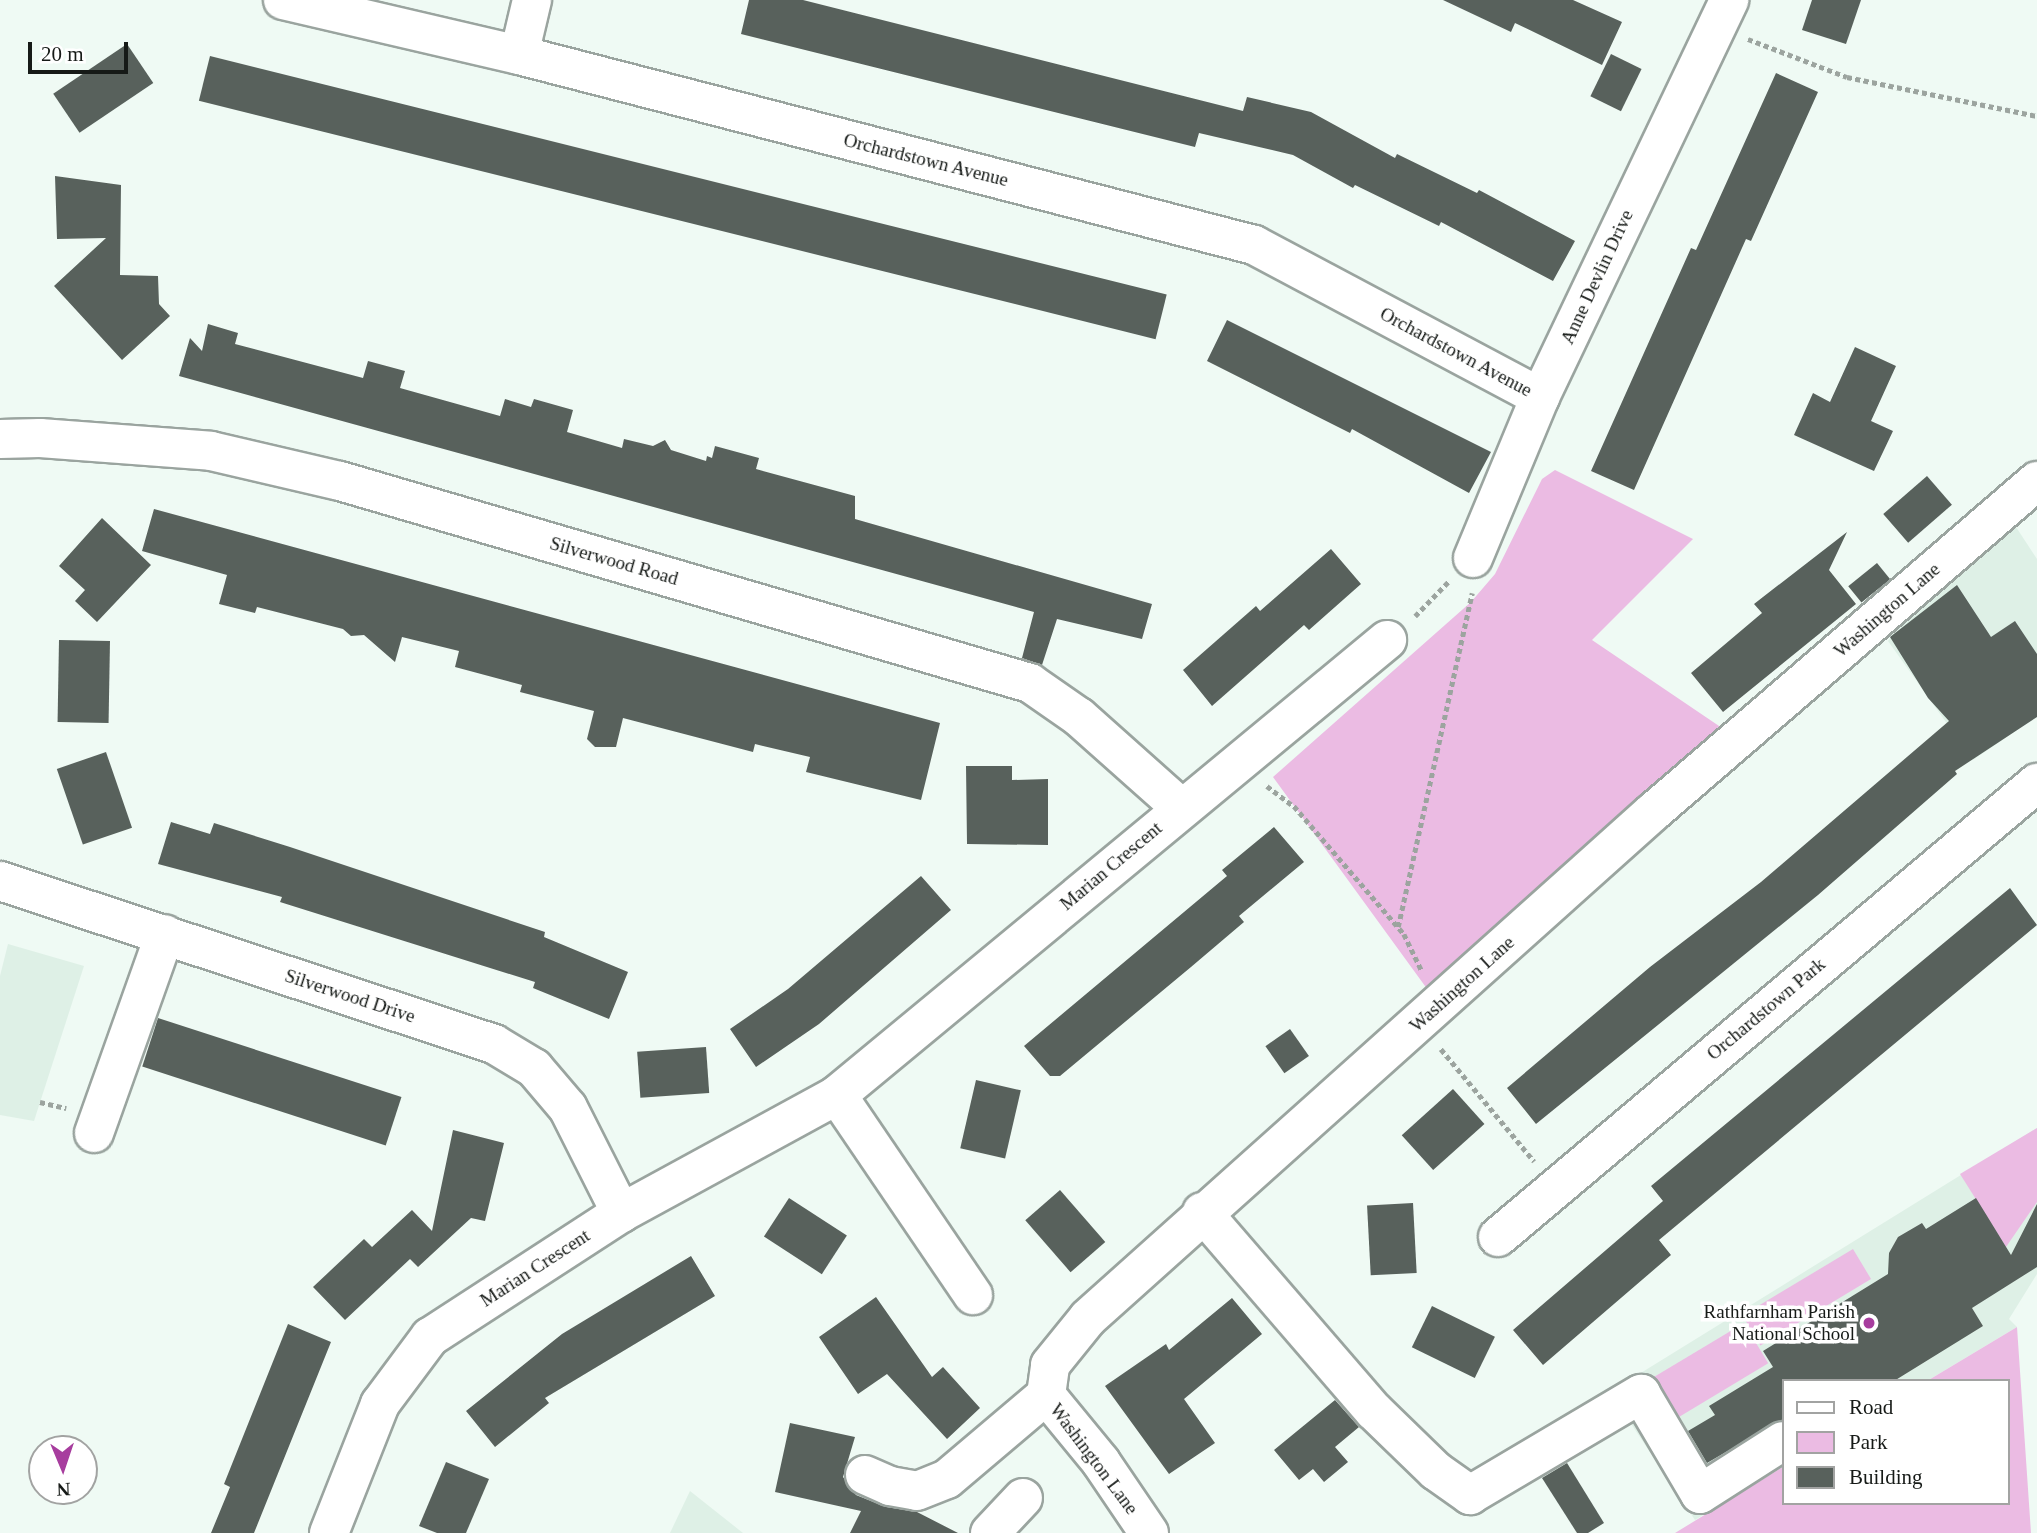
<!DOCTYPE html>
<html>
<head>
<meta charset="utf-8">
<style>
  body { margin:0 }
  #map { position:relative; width:2037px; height:1533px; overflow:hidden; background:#effaf4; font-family:"Times New Roman",serif }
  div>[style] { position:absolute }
  .built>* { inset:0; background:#def0e6 }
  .green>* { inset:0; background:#ebbbe3; transform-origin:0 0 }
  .building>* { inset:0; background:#58615c; transform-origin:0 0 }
  .path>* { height:4.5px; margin-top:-2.25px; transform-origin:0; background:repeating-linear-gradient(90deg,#9ca49f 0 5px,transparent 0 8.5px) }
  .roads { filter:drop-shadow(2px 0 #9aa49f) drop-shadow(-2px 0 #9aa49f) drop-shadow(0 2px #9aa49f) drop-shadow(0 -2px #9aa49f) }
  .minor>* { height:38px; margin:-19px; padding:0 19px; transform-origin:19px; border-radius:19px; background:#fff }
  .dots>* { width:19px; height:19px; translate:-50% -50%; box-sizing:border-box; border:4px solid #fff; border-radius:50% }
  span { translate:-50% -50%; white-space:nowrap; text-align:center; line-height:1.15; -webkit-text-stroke:7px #fff; paint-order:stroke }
  .street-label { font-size:19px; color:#161a17 }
  .poi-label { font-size:19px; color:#161a17 }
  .right { translate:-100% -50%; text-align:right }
  .legend { position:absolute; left:1782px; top:1379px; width:228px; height:126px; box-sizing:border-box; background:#fff; border:2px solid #a2a3a2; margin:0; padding:9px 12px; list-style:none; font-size:21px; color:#161a17 }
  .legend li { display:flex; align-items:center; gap:14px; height:35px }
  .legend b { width:35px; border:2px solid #a2a3a2 }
  .north { position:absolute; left:28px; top:1435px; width:70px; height:70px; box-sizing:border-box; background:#fff; border:2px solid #a2a3a2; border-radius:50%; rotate:178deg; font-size:19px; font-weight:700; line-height:28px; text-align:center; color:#161a17 }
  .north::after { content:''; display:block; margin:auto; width:24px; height:32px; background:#a73d9e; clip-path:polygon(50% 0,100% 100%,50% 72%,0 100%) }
  .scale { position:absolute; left:28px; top:42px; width:100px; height:32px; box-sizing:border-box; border:4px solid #161a17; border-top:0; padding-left:9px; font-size:21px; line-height:24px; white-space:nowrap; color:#161a17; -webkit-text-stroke:5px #fff; paint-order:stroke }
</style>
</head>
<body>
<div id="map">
  <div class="built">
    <div style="clip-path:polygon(2016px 527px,2037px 559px,2037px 716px,1973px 760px,1888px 641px,1902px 621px)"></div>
    <div style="clip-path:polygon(8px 944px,84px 966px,34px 1121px,0 1115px,0 976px)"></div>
    <div style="clip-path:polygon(2037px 1128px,2037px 1274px,2009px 1319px,2017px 1327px,1927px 1381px,1783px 1381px,1783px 1467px,1695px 1520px,1610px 1392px)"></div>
    <div style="clip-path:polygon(690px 1491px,743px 1533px,670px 1533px)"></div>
  </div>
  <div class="green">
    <div style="clip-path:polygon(1555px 470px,1693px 539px,1592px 640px,1722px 728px,1433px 997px,1273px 777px,1471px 602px,1495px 574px,1542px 479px)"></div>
    <div style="clip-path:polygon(2037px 1128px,2037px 1202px,2006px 1247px,1960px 1174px)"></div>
    <div style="left:1853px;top:1249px;width:35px;height:129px;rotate:59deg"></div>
    <div style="left:1744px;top:1323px;width:47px;height:108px;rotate:59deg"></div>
    <div style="clip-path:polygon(2017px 1327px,2031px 1533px,1675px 1533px,1783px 1467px,1783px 1503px,2007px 1503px,2007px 1381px,1927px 1381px)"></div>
  </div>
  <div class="building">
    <div style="clip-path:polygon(749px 0,803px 0,1243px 111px,1247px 97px,1311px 112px,1395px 158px,1397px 154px,1477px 193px,1479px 190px,1575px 241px,1553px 281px,1441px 222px,1439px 226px,1355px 185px,1353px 188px,1293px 155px,1199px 133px,1195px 147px,741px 34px)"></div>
    <div style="clip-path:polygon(1443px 0,1573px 0,1622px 22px,1602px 65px,1515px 23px,1511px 32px)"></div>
    <div style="clip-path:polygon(1812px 0,1861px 0,1846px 44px,1802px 30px)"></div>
    <div style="left:127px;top:44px;width:47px;height:89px;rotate:56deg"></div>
    <div style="left:1611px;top:54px;width:34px;height:47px;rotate:26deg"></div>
    <div style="left:210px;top:56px;width:986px;height:46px;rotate:14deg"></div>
    <div style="clip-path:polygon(1776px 73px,1818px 92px,1751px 241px,1746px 239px,1634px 490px,1591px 471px,1691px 248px,1696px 250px)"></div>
    <div style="clip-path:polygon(55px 176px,121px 185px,120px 275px,158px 276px,159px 304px,170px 316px,122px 360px,54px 286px,106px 238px,57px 239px)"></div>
    <div style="clip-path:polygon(1227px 320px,1491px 452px,1469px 493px,1352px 429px,1350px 433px,1207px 361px)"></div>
    <div style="clip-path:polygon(208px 324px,238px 333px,235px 344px,363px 378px,368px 361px,405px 371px,400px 388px,500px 416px,505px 399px,531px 407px,534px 399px,573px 410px,567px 432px,622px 448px,624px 439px,653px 446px,665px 440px,671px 450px,706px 461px,707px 456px,712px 458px,715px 446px,759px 458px,756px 469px,855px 496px,855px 519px,1152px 604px,1142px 639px,1057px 619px,1042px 665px,1022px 658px,1034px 612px,179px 376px,190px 338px,202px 351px)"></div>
    <div style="clip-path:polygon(1855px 347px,1896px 366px,1871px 421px,1893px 431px,1874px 471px,1794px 435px,1813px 393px,1830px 402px)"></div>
    <div style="left:1927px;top:476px;width:38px;height:58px;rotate:49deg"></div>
    <div style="clip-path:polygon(154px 509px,940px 723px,921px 800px,806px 772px,810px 757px,755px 744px,753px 752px,623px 718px,616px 747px,595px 747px,587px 739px,594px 711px,520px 692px,522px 685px,455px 667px,459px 651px,402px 637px,395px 662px,364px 635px,351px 636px,343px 629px,257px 607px,255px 613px,219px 604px,227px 575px,142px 551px)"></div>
    <div style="clip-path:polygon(102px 518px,151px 565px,97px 622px,75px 601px,85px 590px,59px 566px)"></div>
    <div style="clip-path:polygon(1847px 532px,1829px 570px,1856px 604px,1723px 712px,1691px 673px,1762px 613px,1754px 604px)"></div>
    <div style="clip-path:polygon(1331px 549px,1361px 584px,1309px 630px,1304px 625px,1212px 706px,1183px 670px,1256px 606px,1260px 611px)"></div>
    <div style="left:1877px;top:563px;width:21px;height:37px;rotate:51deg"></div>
    <div style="clip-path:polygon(1957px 585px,1991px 637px,2015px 621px,2037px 654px,2037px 717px,1955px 771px,1957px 774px,1818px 895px,1536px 1124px,1507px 1088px,1650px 967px,1761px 882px,1949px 721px,1928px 698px,1890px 637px)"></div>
    <div style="left:59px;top:640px;width:51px;height:82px;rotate:1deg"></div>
    <div style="left:106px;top:752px;width:80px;height:52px;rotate:71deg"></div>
    <div style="clip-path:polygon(966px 766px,1012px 766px,1012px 780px,1048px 779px,1048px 845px,967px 844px)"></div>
    <div style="clip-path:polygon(171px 822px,210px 834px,214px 823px,290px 847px,545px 932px,544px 937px,628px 972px,609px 1019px,533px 988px,535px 982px,280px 902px,282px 897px,158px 864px)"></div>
    <div style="clip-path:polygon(1274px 827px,1304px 862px,1239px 916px,1244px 922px,1191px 967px,1060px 1076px,1050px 1076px,1024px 1046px,1227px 876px,1222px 870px)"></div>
    <div style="clip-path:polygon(921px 876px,951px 910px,819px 1024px,756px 1067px,730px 1029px,788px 989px)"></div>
    <div style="clip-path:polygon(2010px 888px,2037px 925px,1659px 1240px,1671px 1255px,1543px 1365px,1513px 1330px,1663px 1201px,1651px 1186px)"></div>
    <div style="left:158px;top:1018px;width:256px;height:51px;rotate:18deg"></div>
    <div style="left:1290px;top:1029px;width:33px;height:30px;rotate:55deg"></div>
    <div style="left:706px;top:1047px;width:46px;height:69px;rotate:86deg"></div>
    <div style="left:976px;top:1080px;width:46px;height:70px;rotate:13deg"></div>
    <div style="left:1453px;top:1089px;width:47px;height:69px;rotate:48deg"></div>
    <div style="clip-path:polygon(453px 1130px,504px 1143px,485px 1221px,471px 1218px,418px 1267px,410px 1259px,345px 1320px,313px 1287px,364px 1239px,372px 1247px,412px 1210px,432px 1231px)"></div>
    <div style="left:1060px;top:1190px;width:69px;height:46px;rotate:49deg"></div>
    <div style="left:789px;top:1198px;width:69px;height:46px;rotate:33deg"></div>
    <div style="clip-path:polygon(1976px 1198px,2011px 1255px,2037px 1204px,2037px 1267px,1972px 1308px,1983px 1326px,1894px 1381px,1783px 1381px,1783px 1419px,1707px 1463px,1688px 1431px,1715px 1415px,1709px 1406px,1773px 1367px,1763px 1351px,1888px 1274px,1889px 1253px,1898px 1237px,1922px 1223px,1926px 1229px)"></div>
    <div style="left:1413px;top:1203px;width:70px;height:46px;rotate:87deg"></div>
    <div style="clip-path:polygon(691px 1256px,715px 1296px,545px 1398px,549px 1403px,495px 1447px,466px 1411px,562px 1334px)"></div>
    <div style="clip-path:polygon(876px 1297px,932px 1377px,943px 1367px,980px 1408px,947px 1439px,887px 1374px,858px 1394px,819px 1337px)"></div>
    <div style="clip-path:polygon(1232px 1298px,1262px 1334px,1184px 1399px,1215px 1443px,1169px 1474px,1105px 1386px,1166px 1344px,1169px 1350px)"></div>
    <div style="left:1432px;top:1306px;width:70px;height:46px;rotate:26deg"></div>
    <div style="clip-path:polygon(288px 1324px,331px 1342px,254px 1533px,211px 1533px,230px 1487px,224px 1484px)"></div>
    <div style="clip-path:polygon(1335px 1400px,1359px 1427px,1335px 1447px,1348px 1462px,1324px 1482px,1313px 1469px,1299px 1480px,1274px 1450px)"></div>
    <div style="clip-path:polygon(790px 1423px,855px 1437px,843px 1477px,856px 1495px,886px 1507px,917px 1512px,958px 1533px,850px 1533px,861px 1511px,775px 1492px)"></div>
    <div style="clip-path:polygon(446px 1462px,489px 1479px,466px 1533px,437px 1533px,419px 1526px)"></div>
    <div style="clip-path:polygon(1567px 1463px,1604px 1523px,1588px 1533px,1577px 1533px,1542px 1478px)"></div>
  </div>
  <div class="path">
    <div style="left:1748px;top:39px;width:106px;rotate:21deg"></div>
    <div style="left:1847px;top:77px;width:194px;rotate:11.6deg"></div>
    <div style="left:1415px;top:616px;width:49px;rotate:-45.8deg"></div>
    <div style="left:1267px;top:786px;width:34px;rotate:37deg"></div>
    <div style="left:1294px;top:806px;width:169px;rotate:49.3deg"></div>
    <div style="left:1404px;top:934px;width:41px;rotate:64.1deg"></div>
    <div style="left:1398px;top:927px;width:342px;rotate:-77.5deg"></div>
    <div style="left:1441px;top:1049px;width:146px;rotate:50.3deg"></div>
    <div style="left:40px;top:1102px;width:27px;rotate:13deg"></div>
  </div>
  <div class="roads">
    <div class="minor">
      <div style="left:283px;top:0;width:242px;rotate:13.1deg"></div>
      <div style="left:519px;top:55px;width:759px;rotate:14.49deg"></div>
      <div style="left:1254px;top:245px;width:324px;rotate:28deg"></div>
      <div style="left:519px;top:55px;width:57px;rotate:-76.7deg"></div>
      <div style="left:0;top:439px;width:40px;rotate:-1.4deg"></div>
      <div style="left:40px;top:438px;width:171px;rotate:4.3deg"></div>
      <div style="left:211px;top:451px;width:132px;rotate:13.1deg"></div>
      <div style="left:340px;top:481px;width:719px;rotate:16.32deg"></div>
      <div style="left:1030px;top:683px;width:60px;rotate:34.8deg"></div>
      <div style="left:1079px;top:717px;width:137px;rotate:41.7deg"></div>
      <div style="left:1473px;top:558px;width:174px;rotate:-67.4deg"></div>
      <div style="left:1540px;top:397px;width:440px;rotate:-64.5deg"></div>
      <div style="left:0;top:881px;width:520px;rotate:18.26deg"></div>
      <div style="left:494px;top:1044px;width:47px;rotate:31deg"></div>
      <div style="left:534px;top:1068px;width:52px;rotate:49.6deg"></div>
      <div style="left:568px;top:1108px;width:118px;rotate:63.2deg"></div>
      <div style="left:837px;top:1095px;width:242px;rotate:55.8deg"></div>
      <div style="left:94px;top:1133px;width:211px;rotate:-70.4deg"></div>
      <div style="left:1202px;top:1212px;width:263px;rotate:49.2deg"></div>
      <div style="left:1374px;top:1411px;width:86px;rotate:44.1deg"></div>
      <div style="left:1436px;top:1471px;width:42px;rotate:35.2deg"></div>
      <div style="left:1470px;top:1495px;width:199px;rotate:-30.6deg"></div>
      <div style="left:1641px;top:1394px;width:116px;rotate:59.5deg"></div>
      <div style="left:1700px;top:1494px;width:98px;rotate:-32.6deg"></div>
      <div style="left:1498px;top:1237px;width:705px;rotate:-40.11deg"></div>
      <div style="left:865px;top:1475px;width:27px;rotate:24deg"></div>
      <div style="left:890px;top:1486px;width:27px;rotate:10deg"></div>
      <div style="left:917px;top:1491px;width:32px;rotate:-22deg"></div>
      <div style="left:947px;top:1479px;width:130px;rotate:-40.3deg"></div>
      <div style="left:329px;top:1533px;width:139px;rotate:-68.4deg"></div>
      <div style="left:380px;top:1404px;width:84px;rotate:-53.3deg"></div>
      <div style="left:430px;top:1337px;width:228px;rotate:-33deg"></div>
      <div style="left:621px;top:1213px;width:246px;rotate:-28.6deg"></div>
      <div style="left:837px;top:1095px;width:714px;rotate:-39.6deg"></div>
      <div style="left:990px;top:1533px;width:48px;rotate:-46.7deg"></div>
      <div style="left:1149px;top:1533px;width:86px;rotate:-124.1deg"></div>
      <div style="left:1101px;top:1462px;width:87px;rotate:-129.4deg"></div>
      <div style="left:1046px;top:1395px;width:30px;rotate:-82deg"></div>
      <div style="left:1050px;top:1365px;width:60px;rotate:-51deg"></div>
      <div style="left:1088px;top:1318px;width:758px;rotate:-41.85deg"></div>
      <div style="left:1653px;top:812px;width:507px;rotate:-40.76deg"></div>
    </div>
  </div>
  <div class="dots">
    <div style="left:1869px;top:1323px;background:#a73d9e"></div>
  </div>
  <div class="street-label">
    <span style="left:926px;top:160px;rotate:14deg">Orchardstown Avenue</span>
    <span style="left:1597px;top:277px;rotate:-65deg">Anne Devlin Drive</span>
    <span style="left:1456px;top:352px;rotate:28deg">Orchardstown Avenue</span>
    <span style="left:614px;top:561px;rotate:16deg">Silverwood Road</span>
    <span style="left:1887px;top:610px;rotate:-41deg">Washington Lane</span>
    <span style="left:1111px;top:866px;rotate:-40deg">Marian Crescent</span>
    <span style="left:1462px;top:984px;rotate:-42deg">Washington Lane</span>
    <span style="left:350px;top:996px;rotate:18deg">Silverwood Drive</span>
    <span style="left:1766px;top:1009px;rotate:-40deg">Orchardstown Park</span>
    <span style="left:535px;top:1268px;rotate:-33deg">Marian Crescent</span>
    <span style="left:1094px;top:1459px;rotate:53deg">Washington Lane</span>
  </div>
  <div class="poi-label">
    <span class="right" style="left:1855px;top:1323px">Rathfarnham Parish<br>National School</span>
  </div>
  <ul class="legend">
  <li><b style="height:9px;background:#fff"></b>Road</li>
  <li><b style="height:19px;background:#ebbbe3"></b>Park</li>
  <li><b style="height:19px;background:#58615c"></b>Building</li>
  </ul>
  <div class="north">N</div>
  <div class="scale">20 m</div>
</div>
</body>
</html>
